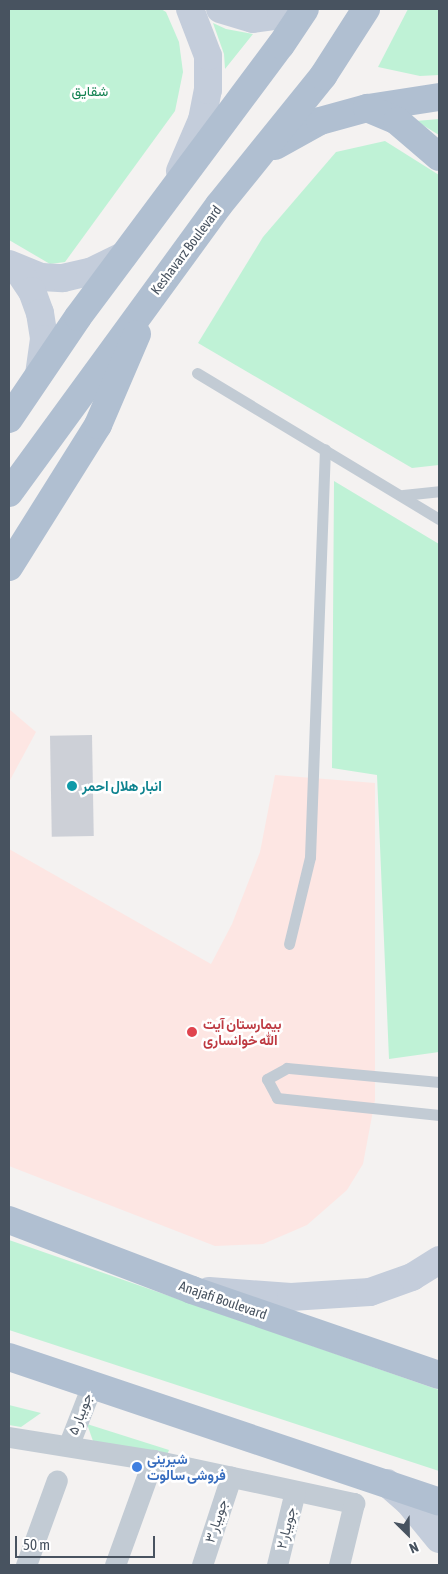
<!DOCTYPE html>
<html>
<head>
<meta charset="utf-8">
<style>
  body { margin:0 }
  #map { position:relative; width:448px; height:1574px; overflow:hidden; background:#f4f2f1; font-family:"Asap Condensed",Vazirmatn,sans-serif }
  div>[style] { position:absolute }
  .medical>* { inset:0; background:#fde6e3 }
  .green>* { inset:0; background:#bff2d6 }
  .building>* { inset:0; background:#cdd0d7; transform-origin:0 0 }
  .lane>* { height:11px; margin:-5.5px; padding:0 5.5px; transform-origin:5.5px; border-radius:5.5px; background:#c2cbd4 }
  .street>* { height:21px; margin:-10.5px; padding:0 10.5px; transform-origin:10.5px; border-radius:10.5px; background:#c2cbd4 }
  .secondary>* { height:28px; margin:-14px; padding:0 14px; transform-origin:14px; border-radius:14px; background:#c4cddb }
  .primary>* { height:28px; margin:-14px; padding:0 14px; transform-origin:14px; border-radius:14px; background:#b0bfd1 }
  .dots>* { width:14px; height:14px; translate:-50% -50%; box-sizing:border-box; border:2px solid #fff; border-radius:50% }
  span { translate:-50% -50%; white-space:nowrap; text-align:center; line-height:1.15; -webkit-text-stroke:5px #fff; paint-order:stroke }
  .park-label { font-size:14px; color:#128251 }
  .street-label { font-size:14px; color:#485360 }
  .culture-label { font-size:14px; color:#0d838f; font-weight:700 }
  .left { translate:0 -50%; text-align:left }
  .health-label { font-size:14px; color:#be3a42; font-weight:700 }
  .shop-label { font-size:14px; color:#366cbe; font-weight:700 }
  .frame { position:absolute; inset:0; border:10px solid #485360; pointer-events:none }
  .north { position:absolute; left:383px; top:1509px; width:50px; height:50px; -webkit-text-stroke:4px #fff; paint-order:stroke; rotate:157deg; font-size:14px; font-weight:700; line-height:20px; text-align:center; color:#485360 }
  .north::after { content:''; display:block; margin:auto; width:18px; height:22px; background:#485360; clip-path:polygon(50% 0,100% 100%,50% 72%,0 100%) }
  .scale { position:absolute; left:15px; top:1536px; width:140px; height:22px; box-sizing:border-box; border:2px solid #485360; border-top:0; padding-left:6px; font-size:15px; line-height:18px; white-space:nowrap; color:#485360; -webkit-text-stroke:4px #fff; paint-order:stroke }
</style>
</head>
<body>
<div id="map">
  <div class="medical">
    <div style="clip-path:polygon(9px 709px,36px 732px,9px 782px)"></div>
    <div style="clip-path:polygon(275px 775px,375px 783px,375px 1100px,363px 1164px,347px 1190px,307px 1225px,263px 1244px,215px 1246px,9px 1166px,9px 849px,211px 964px,232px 924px,260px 852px)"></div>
  </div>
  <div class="green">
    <div style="clip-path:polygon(9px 9px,161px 9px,166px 12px,179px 42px,183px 72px,175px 111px,65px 262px,50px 264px,9px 240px)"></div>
    <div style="clip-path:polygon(408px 9px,439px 9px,439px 75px,420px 76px,378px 67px)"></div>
    <div style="clip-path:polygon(213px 23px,226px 29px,253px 34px,225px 69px,224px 54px)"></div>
    <div style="clip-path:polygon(439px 119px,439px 135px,416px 121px)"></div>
    <div style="clip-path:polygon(385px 141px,439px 175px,439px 465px,412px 468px,198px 343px,263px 237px,336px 152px)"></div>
    <div style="clip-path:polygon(334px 481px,439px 544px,439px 1052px,389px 1059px,377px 775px,332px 768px)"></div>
    <div style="clip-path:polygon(9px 1240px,439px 1390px,439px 1471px,9px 1330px)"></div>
    <div style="clip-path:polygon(9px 1405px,41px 1413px,21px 1427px,9px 1425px)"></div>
    <div style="clip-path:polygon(87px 1424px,169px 1450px,167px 1455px,93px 1441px)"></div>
  </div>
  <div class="building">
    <div style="left:92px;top:735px;width:101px;height:42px;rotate:89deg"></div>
  </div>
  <div class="lane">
    <div style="left:197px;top:373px;width:283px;rotate:31.1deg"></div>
    <div style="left:403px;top:495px;width:36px;rotate:-6deg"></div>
    <div style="left:289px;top:944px;width:89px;rotate:-76.4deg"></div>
    <div style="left:310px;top:857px;width:408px;rotate:-87.9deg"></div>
    <div style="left:439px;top:1082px;width:153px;rotate:-174.7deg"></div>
    <div style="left:287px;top:1068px;width:23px;rotate:151deg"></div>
    <div style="left:267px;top:1079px;width:21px;rotate:62deg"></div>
    <div style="left:277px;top:1098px;width:163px;rotate:6deg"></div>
  </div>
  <div class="street">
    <div style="left:9px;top:1437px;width:146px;rotate:9.1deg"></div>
    <div style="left:153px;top:1460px;width:206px;rotate:12.1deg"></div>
    <div style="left:354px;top:1503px;width:64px;rotate:103.6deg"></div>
    <div style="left:69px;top:1444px;width:63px;rotate:-68.7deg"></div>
    <div style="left:26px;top:1565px;width:90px;rotate:-70deg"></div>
    <div style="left:115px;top:1565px;width:112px;rotate:-70.1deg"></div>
    <div style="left:202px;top:1565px;width:93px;rotate:-71.8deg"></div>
    <div style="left:277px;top:1565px;width:76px;rotate:-76.3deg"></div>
  </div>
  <div class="secondary">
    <div style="left:220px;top:9px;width:34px;rotate:17deg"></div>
    <div style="left:253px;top:19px;width:28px;rotate:-8deg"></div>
    <div style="left:281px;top:15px;width:18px;rotate:-19deg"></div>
    <div style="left:180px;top:171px;width:56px;rotate:-66.7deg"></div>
    <div style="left:202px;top:120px;width:31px;rotate:-79deg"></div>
    <div style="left:208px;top:90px;width:34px;rotate:-90deg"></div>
    <div style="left:208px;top:56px;width:50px;rotate:-111deg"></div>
    <div style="left:9px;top:264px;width:35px;rotate:22deg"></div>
    <div style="left:41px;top:277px;width:22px;rotate:3deg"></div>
    <div style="left:63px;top:278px;width:28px;rotate:-13deg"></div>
    <div style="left:90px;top:272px;width:37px;rotate:-26deg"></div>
    <div style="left:17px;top:269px;width:27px;rotate:56deg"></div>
    <div style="left:32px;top:291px;width:23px;rotate:70deg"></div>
    <div style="left:40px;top:313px;width:26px;rotate:81deg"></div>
    <div style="left:44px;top:339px;width:35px;rotate:98deg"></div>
    <div style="left:209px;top:1291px;width:82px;rotate:4.2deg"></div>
    <div style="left:291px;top:1297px;width:79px;rotate:-3.6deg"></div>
    <div style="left:370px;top:1292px;width:45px;rotate:-19.7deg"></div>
    <div style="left:412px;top:1277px;width:32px;rotate:-32deg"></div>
    <div style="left:387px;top:1483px;width:28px;rotate:41deg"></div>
    <div style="left:408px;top:1501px;width:49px;rotate:50.8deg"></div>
  </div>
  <div class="primary">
    <div style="left:368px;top:108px;width:72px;rotate:-8.8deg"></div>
    <div style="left:275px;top:146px;width:51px;rotate:-29.1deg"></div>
    <div style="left:320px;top:121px;width:49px;rotate:-15.5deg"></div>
    <div style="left:367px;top:108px;width:33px;rotate:23deg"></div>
    <div style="left:397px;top:121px;width:55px;rotate:40.6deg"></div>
    <div style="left:9px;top:419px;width:123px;rotate:-55.9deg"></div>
    <div style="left:78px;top:317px;width:339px;rotate:-53.3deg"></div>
    <div style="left:281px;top:45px;width:43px;rotate:-56.3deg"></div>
    <div style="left:9px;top:493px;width:356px;rotate:-53.9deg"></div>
    <div style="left:219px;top:205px;width:166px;rotate:-51.1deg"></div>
    <div style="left:323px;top:76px;width:80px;rotate:-57.3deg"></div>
    <div style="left:9px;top:567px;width:168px;rotate:-57.9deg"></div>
    <div style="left:98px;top:425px;width:99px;rotate:-66.8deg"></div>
    <div style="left:9px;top:1220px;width:196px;rotate:20.9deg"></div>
    <div style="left:192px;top:1290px;width:261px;rotate:19deg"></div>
    <div style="left:9px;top:1357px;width:454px;rotate:18.6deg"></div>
  </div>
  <div class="dots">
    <div style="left:72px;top:786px;background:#0f9aa8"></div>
    <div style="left:192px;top:1032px;background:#e0444e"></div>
    <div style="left:137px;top:1467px;background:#3f7fe0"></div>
  </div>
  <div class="park-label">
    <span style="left:90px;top:91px">شقایق</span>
  </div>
  <div class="street-label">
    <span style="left:186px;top:250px;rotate:-53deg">Keshavarz Boulevard</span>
    <span style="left:223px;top:1300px;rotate:19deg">Anajafi Boulevard</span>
    <span style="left:80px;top:1414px;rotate:-69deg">جویبار ۵</span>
    <span style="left:216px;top:1521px;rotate:-72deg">جویبار ۳</span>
    <span style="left:286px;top:1528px;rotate:-76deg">جویبار ۲</span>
  </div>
  <div class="culture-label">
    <span class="left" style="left:82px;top:786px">انبار هلال احمر</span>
  </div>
  <div class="health-label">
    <span class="left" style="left:203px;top:1032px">بیمارستان آیت<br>الله خوانساری</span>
  </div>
  <div class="shop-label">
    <span class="left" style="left:147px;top:1467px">شیرینی<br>فروشی سالوت</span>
  </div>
  <div class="frame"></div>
  <div class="north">N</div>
  <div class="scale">50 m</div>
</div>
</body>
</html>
